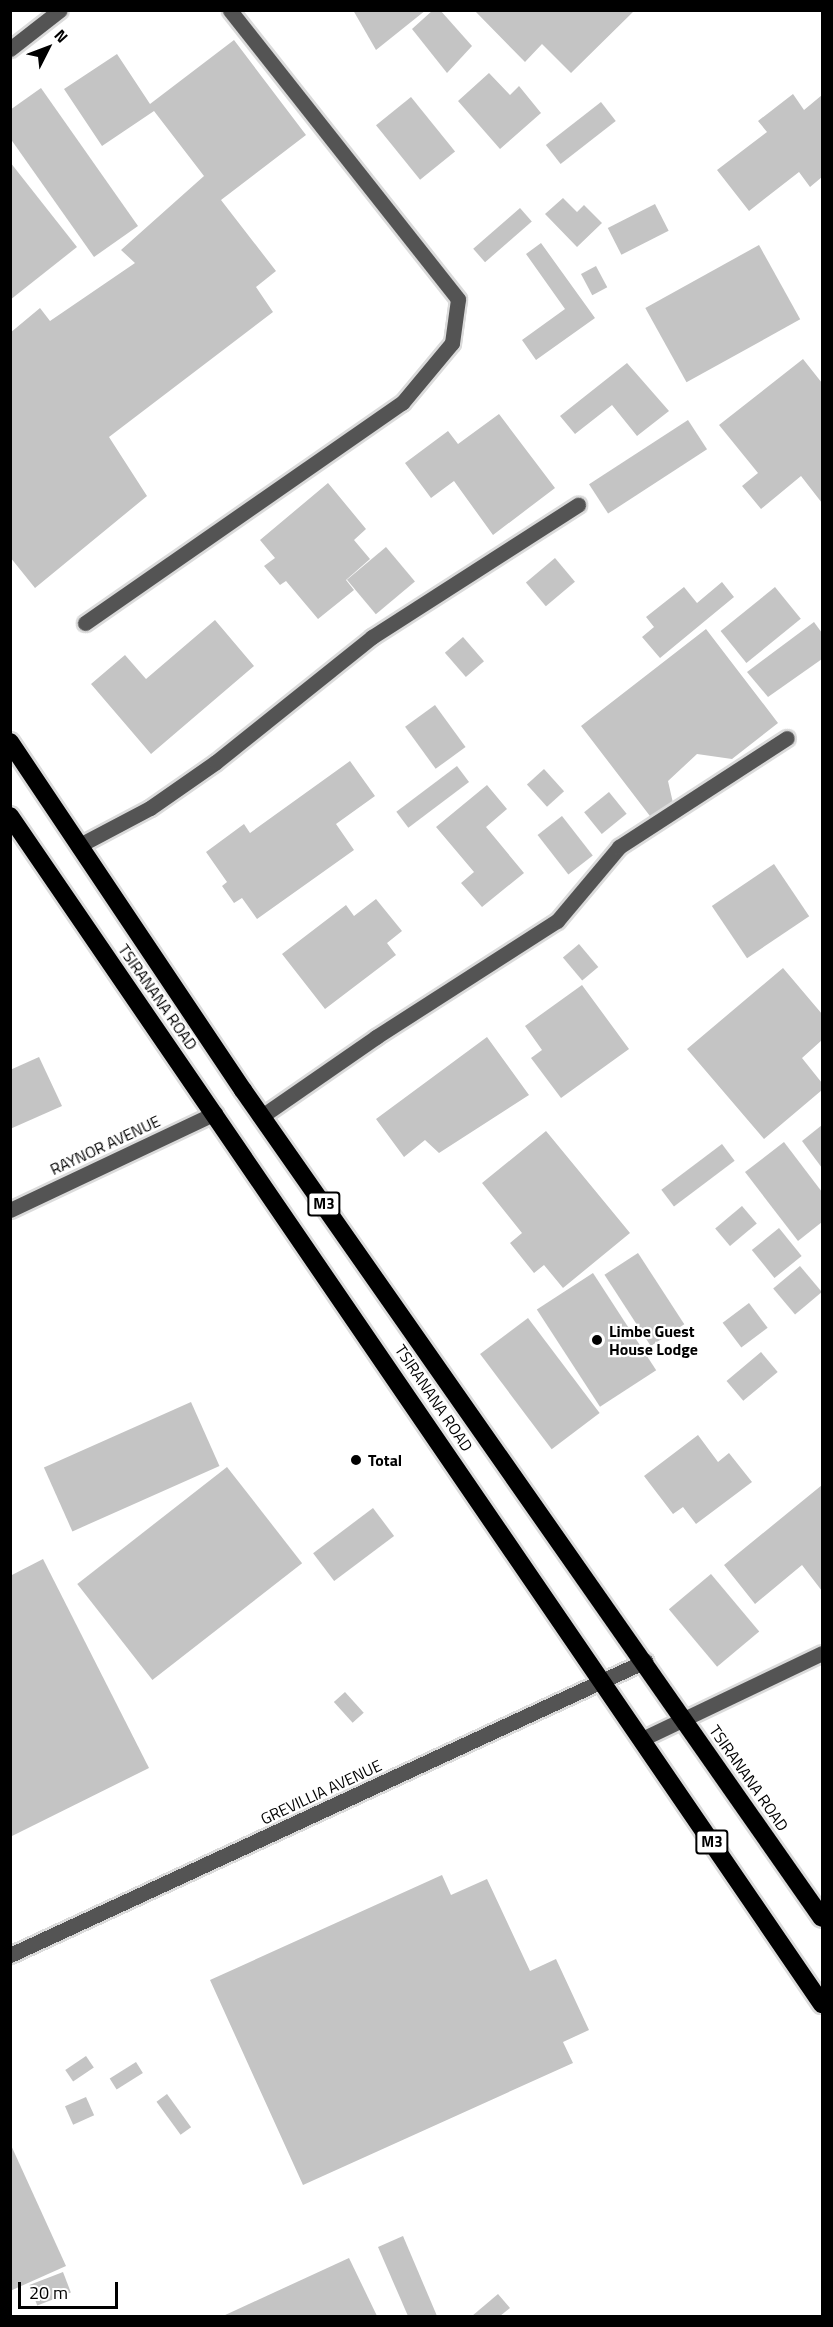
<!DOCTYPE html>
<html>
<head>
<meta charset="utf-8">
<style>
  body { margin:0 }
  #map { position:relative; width:833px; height:2327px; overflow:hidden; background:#fff; font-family:"Titillium Web",sans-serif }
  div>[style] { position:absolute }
  .building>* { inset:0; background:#c4c4c4; transform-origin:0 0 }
  .roads { filter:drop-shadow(2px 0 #dbdbdb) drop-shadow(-2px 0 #dbdbdb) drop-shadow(0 2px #dbdbdb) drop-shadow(0 -2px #dbdbdb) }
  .minor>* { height:15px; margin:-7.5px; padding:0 7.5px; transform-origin:7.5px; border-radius:7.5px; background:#545454 }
  .highway>* { height:18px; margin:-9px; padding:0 9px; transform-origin:9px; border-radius:9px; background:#000 }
  .dots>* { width:16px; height:16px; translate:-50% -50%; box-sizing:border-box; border:3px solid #fff; border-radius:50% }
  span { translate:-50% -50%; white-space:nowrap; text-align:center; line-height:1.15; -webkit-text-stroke:4.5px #fff; paint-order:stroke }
  .shield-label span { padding:2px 4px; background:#fff; border:2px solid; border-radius:4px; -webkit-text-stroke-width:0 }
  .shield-label { font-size:15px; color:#000; font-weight:700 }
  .street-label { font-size:16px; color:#000 }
  .poi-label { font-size:16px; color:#000; font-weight:700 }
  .left { translate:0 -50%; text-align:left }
  .frame { position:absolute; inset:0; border:12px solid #000; pointer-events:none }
  .north { position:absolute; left:18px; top:18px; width:60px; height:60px; -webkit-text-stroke:4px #fff; paint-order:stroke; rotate:48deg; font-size:16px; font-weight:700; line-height:24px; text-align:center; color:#000 }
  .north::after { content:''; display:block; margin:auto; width:21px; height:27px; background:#000; clip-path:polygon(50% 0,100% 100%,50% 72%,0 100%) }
  .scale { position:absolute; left:18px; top:2282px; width:100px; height:27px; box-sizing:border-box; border:3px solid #000; border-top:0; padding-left:8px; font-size:18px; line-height:21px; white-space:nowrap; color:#000; -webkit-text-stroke:4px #fff; paint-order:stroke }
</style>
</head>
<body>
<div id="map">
  <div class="building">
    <div style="clip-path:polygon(353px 10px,426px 10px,376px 50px)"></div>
    <div style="clip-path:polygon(433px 10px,440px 10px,472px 46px,447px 73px,412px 29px)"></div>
    <div style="clip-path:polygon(474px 10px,635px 10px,571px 73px,542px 44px,525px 62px)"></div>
    <div style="clip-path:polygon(234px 40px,306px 135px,221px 200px,276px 271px,256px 287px,273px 312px,109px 437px,147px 496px,35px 588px,10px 557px,10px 333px,40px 308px,50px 321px,135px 263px,121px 250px,204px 176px,154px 111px,102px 146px,64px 89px,117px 54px,150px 104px)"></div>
    <div style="clip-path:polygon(489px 73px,510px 95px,519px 86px,541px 113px,500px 149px,458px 101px)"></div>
    <div style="clip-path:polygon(41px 88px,138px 226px,94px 257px,10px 138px,10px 110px)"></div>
    <div style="clip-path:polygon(793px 94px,804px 110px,822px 95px,822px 177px,810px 187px,799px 172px,749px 211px,717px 170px,767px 132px,758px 121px)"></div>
    <div style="left:411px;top:97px;width:70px;height:45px;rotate:51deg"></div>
    <div style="left:601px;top:102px;width:24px;height:70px;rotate:52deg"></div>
    <div style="clip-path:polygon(10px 162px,77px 247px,10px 300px)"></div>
    <div style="clip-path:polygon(563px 198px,577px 212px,584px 205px,602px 223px,577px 247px,545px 214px)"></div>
    <div style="left:655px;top:204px;width:30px;height:53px;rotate:63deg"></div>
    <div style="left:520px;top:208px;width:18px;height:62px;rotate:49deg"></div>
    <div style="clip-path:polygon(541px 243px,595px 318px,536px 360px,522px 340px,565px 309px,526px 254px)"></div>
    <div style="left:759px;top:245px;width:85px;height:130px;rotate:61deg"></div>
    <div style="left:596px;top:266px;width:24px;height:17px;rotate:62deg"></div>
    <div style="clip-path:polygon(803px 359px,822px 383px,822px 503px,801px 476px,761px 509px,742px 486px,758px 473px,719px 425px)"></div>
    <div style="clip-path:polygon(627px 363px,669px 411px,637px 436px,612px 405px,575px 434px,560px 416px)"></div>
    <div style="clip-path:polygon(499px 414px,555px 488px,493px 535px,454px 481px,431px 498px,405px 463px,448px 431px,458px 444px)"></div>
    <div style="left:688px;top:420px;width:35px;height:118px;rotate:57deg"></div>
    <div style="clip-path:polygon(328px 483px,366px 529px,354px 540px,370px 559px,346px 580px,354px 590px,318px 619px,286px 581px,280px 585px,264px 566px,275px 558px,260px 540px)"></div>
    <div style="left:386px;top:547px;width:45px;height:51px;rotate:50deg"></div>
    <div style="left:555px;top:558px;width:31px;height:38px;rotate:50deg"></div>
    <div style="clip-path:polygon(722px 582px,734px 597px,660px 658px,642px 637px,654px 627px,646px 617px,684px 587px,697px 603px)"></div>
    <div style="left:775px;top:587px;width:41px;height:70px;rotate:51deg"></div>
    <div style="clip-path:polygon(215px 620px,254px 666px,151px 754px,91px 684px,125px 655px,146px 679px)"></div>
    <div style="clip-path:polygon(814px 622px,822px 633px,822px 659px,768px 697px,747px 672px)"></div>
    <div style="clip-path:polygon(706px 629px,778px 723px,732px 759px,697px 754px,668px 781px,673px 803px,653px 820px,581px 726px)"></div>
    <div style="left:463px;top:637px;width:32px;height:24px;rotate:49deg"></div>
    <div style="left:435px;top:705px;width:52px;height:37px;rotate:54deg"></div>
    <div style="clip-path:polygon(350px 761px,375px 796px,336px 824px,354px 850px,257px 919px,242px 898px,234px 903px,222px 886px,227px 882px,206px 852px,244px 824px,250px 833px)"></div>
    <div style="left:457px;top:766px;width:20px;height:76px;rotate:53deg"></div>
    <div style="left:544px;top:769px;width:30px;height:23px;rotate:48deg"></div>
    <div style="clip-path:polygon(487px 785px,507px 809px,486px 827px,524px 873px,482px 907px,461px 883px,474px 872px,436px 827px)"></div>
    <div style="left:609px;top:792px;width:28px;height:32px;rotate:51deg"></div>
    <div style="left:562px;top:816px;width:50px;height:31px;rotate:52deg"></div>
    <div style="left:774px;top:864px;width:63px;height:75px;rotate:56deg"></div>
    <div style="clip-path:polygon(376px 899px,402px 931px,387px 943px,396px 955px,325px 1009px,282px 954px,346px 905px,354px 916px)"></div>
    <div style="left:579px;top:944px;width:30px;height:21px;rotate:50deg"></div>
    <div style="clip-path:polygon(783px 968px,822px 1014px,822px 1040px,802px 1058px,822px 1083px,822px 1090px,764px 1139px,687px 1049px)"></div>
    <div style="clip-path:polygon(582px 985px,629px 1049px,561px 1098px,531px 1058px,542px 1050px,525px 1026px)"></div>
    <div style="clip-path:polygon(487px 1037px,529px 1095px,439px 1153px,425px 1140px,404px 1157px,376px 1119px)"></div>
    <div style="clip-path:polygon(39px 1057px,62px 1106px,10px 1129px,10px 1070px)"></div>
    <div style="clip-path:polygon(822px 1125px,822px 1168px,802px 1141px)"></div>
    <div style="clip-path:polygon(546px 1131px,630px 1233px,563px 1288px,544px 1265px,534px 1273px,510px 1243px,522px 1233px,482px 1183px)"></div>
    <div style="clip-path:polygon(784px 1142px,822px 1192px,822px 1222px,798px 1241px,745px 1172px)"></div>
    <div style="left:722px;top:1144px;width:21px;height:76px;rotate:53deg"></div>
    <div style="left:742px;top:1206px;width:23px;height:35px;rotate:50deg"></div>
    <div style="left:779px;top:1228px;width:36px;height:35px;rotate:51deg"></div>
    <div style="left:638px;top:1253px;width:85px;height:40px;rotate:57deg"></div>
    <div style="left:800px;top:1266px;width:34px;height:35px;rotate:50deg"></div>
    <div style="left:593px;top:1273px;width:116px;height:67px;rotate:57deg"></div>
    <div style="left:749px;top:1303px;width:31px;height:33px;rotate:53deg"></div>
    <div style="left:528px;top:1318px;width:119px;height:60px;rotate:53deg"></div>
    <div style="left:761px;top:1352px;width:26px;height:45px;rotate:50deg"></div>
    <div style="left:191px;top:1402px;width:70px;height:161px;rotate:66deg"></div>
    <div style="clip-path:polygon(698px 1435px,718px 1462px,729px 1453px,752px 1482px,696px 1524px,683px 1507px,673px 1514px,644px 1476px)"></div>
    <div style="left:227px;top:1467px;width:122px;height:190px;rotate:52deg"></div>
    <div style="clip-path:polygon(822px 1485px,822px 1591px,802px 1565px,755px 1604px,724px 1565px)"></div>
    <div style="left:373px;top:1508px;width:35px;height:75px;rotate:53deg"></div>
    <div style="clip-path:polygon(43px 1559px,149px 1768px,10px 1837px,10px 1576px)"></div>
    <div style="left:711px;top:1574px;width:75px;height:55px;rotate:50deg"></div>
    <div style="left:345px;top:1692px;width:28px;height:15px;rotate:48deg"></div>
    <div style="clip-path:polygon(442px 1875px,451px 1895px,487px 1879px,530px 1971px,556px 1959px,589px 2030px,563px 2042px,573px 2063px,303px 2185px,210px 1980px)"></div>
    <div style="left:86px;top:2056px;width:14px;height:25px;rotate:56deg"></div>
    <div style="left:136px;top:2062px;width:13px;height:31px;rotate:58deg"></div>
    <div style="left:167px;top:2094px;width:41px;height:13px;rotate:54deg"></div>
    <div style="left:86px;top:2097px;width:20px;height:23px;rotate:66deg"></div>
    <div style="clip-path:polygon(10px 2143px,66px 2266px,10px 2291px)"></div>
    <div style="clip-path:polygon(403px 2236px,437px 2316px,408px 2316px,378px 2247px)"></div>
    <div style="clip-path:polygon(349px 2258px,377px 2316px,223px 2316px)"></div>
    <div style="left:63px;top:2272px;width:22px;height:36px;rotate:69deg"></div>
    <div style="clip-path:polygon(498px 2294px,510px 2308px,500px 2316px,472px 2316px)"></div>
  </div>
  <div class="roads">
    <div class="minor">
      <div style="left:10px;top:49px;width:63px;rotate:-38deg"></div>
      <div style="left:85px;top:623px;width:386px;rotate:-34.8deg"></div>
      <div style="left:402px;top:403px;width:78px;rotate:-50.2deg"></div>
      <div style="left:452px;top:343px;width:44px;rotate:-82.2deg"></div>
      <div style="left:458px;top:299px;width:368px;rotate:-128.3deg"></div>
      <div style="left:78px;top:846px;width:81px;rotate:-27.8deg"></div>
      <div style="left:150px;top:808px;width:80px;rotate:-34.9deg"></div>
      <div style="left:216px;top:762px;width:200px;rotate:-38.7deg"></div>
      <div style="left:372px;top:637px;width:245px;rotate:-32.7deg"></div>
      <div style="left:262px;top:1116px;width:139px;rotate:-34.7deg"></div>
      <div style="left:376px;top:1037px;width:215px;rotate:-32.7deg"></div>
      <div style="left:557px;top:921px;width:97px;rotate:-50deg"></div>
      <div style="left:619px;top:847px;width:200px;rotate:-33deg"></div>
      <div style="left:10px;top:1210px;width:227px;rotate:-25.3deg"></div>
      <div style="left:642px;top:1739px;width:199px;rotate:-25.5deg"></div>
      <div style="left:10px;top:1955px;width:700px;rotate:-24.84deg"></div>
    </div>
    <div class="highway">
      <div style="left:10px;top:742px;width:419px;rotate:56.2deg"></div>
      <div style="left:243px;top:1090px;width:1010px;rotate:55.04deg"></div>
      <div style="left:10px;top:816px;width:1439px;rotate:55.65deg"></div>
    </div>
  </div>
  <div class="dots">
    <div style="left:597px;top:1340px;background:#000"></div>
    <div style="left:356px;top:1460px;background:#000"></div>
  </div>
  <div class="shield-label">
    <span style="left:324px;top:1204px">M3</span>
    <span style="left:712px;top:1842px">M3</span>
  </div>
  <div class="street-label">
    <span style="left:158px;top:997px;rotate:55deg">TSIRANANA ROAD</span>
    <span style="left:105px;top:1145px;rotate:-25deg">RAYNOR AVENUE</span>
    <span style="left:434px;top:1398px;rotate:56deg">TSIRANANA ROAD</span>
    <span style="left:749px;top:1778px;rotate:55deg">TSIRANANA ROAD</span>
    <span style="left:321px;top:1792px;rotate:-25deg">GREVILLIA AVENUE</span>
  </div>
  <div class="poi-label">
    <span class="left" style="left:609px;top:1340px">Limbe Guest<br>House Lodge</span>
    <span class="left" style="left:368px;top:1460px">Total</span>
  </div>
  <div class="frame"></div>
  <div class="north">N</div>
  <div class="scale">20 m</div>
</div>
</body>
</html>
